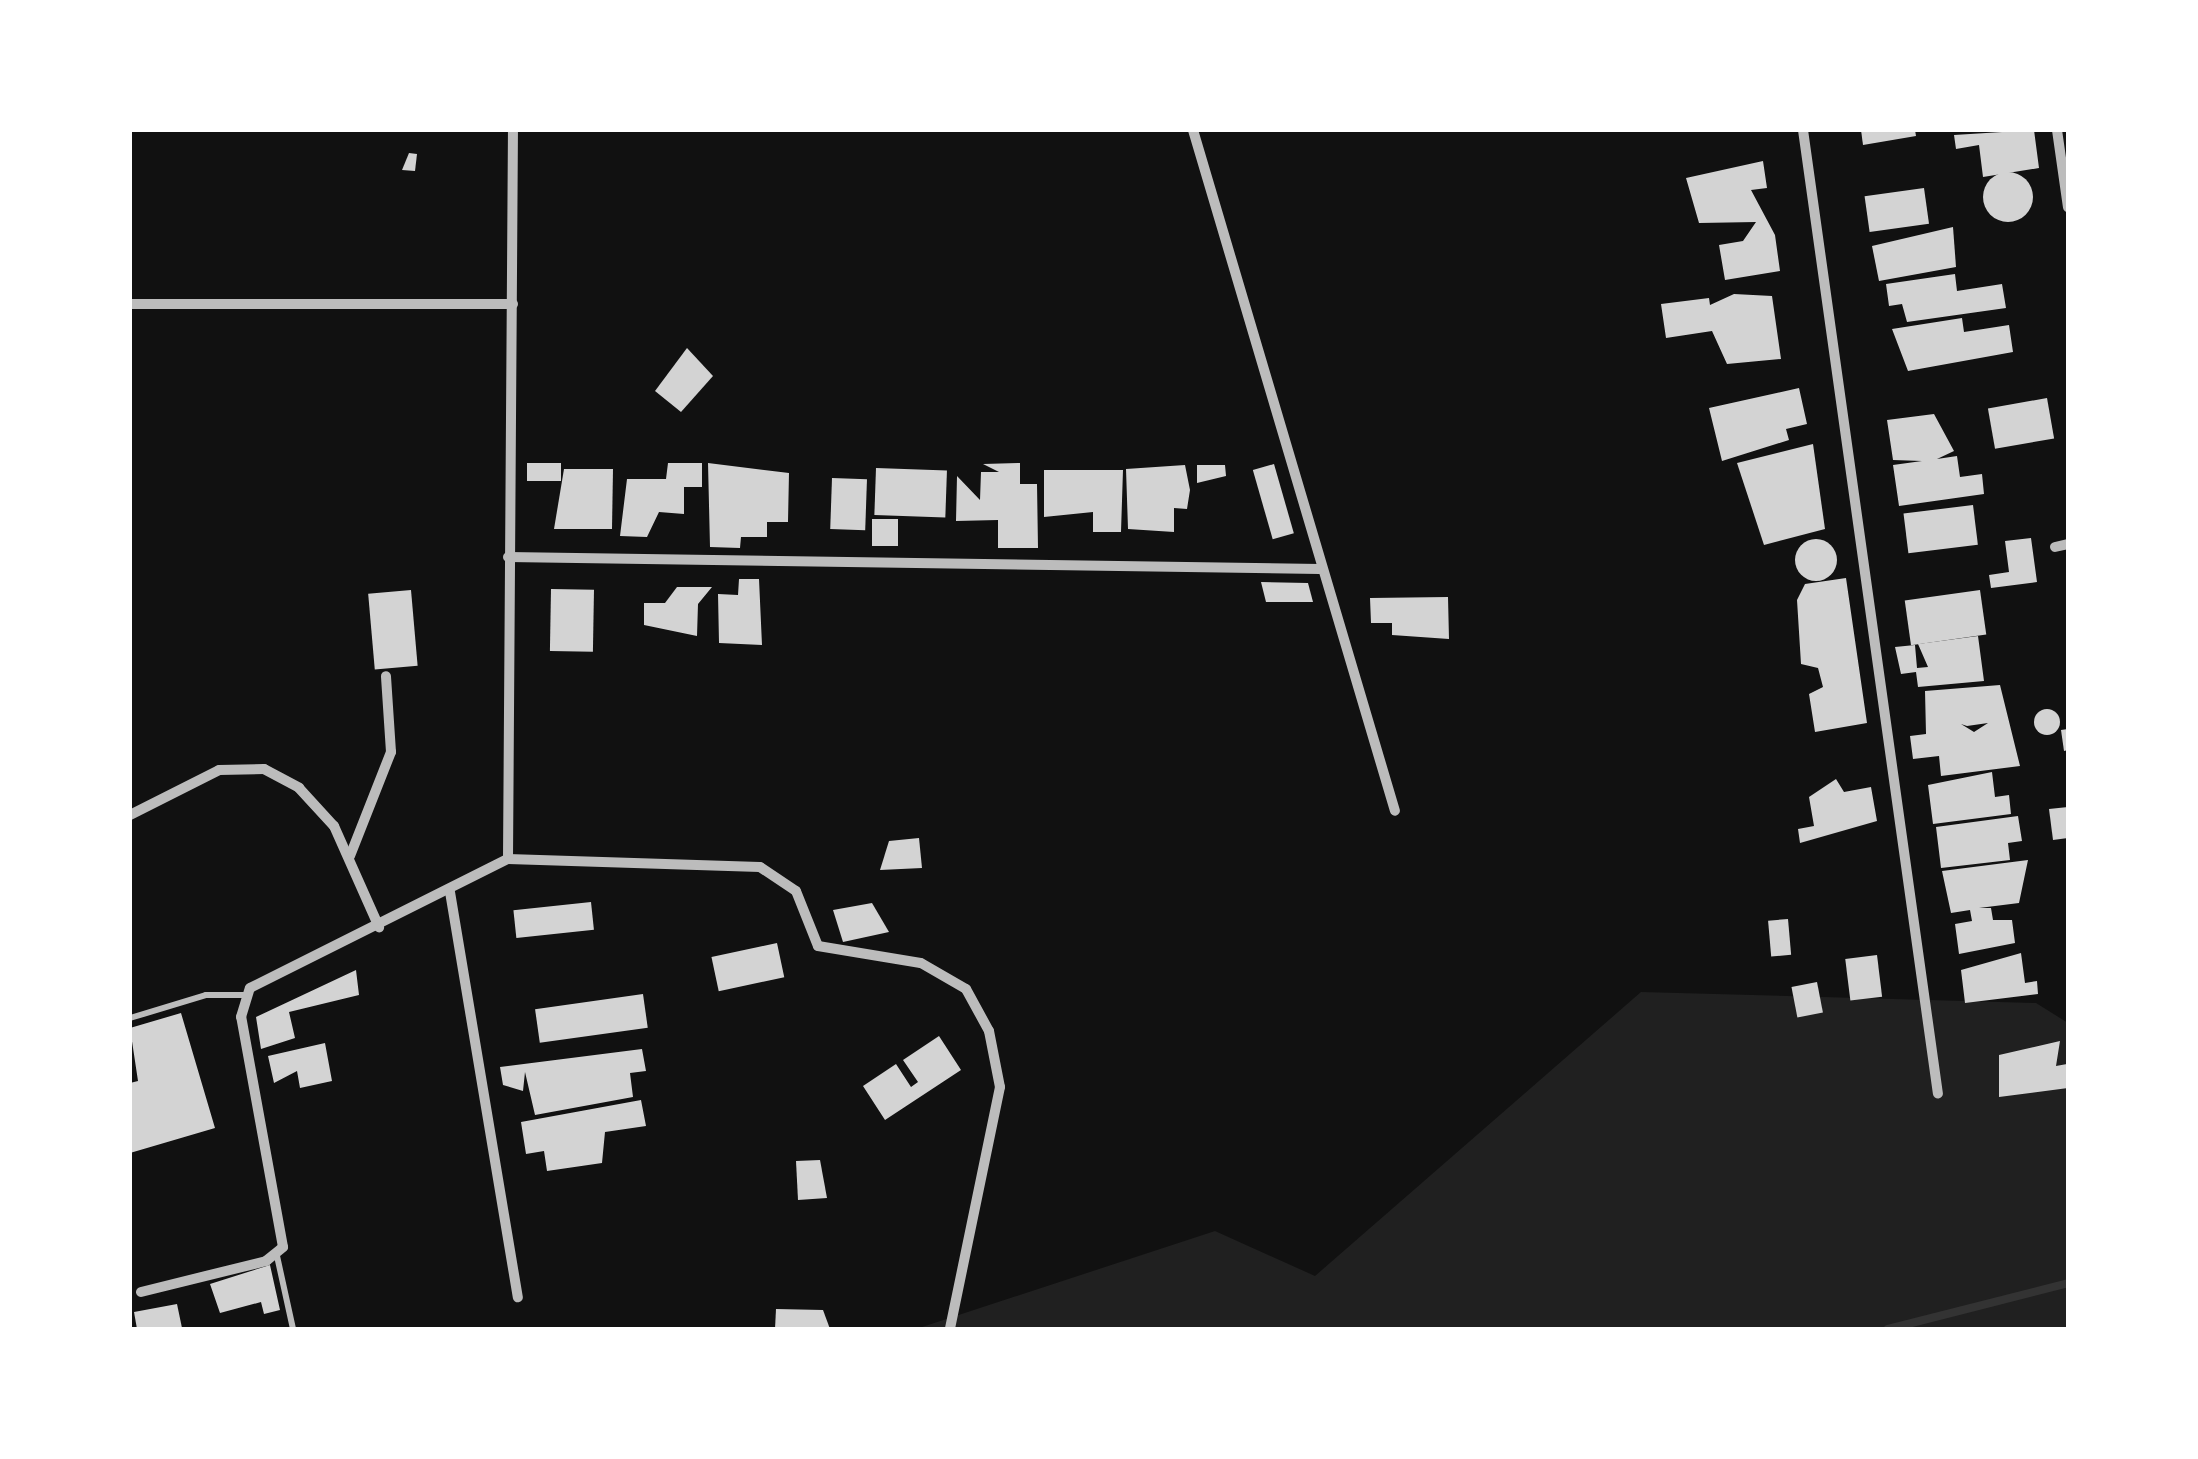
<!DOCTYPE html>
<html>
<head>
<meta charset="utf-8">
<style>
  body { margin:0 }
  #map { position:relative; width:2198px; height:1459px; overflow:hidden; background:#111; font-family:"Alegreya Sans",sans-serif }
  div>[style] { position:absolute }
  .green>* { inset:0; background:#202020 }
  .stream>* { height:8px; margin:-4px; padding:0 4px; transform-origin:4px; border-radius:4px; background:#333 }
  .building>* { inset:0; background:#d3d3d3; transform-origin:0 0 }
  .round { border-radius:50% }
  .service>* { height:6px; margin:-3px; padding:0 3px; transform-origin:3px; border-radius:3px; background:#bcbcbc }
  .minor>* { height:10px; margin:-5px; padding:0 5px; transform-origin:5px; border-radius:5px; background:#bcbcbc }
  span { translate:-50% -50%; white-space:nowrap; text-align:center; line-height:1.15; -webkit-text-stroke:8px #fff; paint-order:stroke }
  .frame { position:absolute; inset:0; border:132px solid #fff; pointer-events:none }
</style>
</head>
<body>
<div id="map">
  <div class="green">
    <div style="clip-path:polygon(1641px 992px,2036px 1003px,2068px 1023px,2068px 1329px,916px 1329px,1215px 1231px,1315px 1276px)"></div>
  </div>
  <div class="stream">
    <div style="left:1888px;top:1329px;width:186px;rotate:-14.3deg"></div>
  </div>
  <div class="building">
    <div style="clip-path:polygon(1861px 130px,1915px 130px,1916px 136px,1863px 145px)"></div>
    <div style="clip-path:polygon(2034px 130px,2039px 168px,1983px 177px,1979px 145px,1956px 149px,1954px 135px)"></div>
    <div style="clip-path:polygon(409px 153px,417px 154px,415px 171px,402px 170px)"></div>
    <div style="clip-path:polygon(1763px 161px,1767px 188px,1751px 190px,1775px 235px,1780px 271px,1725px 280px,1719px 245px,1743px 241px,1756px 222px,1699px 223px,1686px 178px)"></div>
    <div class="round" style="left:1983px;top:172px;width:50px;height:50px"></div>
    <div style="left:1924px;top:188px;width:36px;height:60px;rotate:82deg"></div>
    <div style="clip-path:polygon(1953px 227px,1956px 267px,1879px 281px,1872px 246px)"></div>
    <div style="clip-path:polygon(1955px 274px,1957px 291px,2002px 284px,2006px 308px,1907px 322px,1902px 304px,1889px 306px,1886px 284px)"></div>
    <div style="clip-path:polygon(1734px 294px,1772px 296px,1781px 359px,1727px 364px,1712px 331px,1666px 338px,1661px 304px,1709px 298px,1710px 305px)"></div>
    <div style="clip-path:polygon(1962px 318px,1964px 332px,2009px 325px,2013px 352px,1908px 371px,1892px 329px)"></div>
    <div style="clip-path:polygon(687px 348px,713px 376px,681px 412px,655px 391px)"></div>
    <div style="clip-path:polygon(1799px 388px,1807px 424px,1786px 429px,1789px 440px,1722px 461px,1709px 408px)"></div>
    <div style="left:2047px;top:398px;width:41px;height:60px;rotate:80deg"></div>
    <div style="clip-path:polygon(1934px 414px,1954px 451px,1937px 459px,1957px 456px,1960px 477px,1982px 474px,1984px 494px,1899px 506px,1893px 465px,1922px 461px,1893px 460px,1887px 420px)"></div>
    <div style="clip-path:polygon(1813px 444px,1825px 529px,1764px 545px,1737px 463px)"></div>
    <div style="left:527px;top:463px;width:34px;height:18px"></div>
    <div style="clip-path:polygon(668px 463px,702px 463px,702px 487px,684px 487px,684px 514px,659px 512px,647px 537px,620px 536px,627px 479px,666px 479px)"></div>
    <div style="clip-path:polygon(708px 463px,789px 473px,788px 522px,767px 522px,767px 537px,741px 537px,740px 548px,710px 547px)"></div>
    <div style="clip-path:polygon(1020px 463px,1020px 484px,1037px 484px,1038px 548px,998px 548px,998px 520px,956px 521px,957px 476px,980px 500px,981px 472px,999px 472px,983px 464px)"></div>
    <div style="left:1274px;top:464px;width:72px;height:22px;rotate:74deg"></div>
    <div style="clip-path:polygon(1185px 465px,1190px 490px,1187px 509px,1174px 508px,1174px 532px,1128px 529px,1126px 469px)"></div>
    <div style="clip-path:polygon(1197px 465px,1225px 465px,1226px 476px,1197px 483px)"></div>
    <div style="left:876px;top:468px;width:71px;height:47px;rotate:2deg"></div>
    <div style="clip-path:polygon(564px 469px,613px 469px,612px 529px,554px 529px)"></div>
    <div style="clip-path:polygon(1044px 470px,1123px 470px,1121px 532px,1093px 532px,1093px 512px,1044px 517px)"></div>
    <div style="left:832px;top:478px;width:35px;height:51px;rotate:2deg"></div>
    <div style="left:1973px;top:505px;width:40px;height:70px;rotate:83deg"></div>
    <div style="left:872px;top:519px;width:26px;height:27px"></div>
    <div style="clip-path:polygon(2031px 538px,2037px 582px,1991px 588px,1989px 575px,2009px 572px,2005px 541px)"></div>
    <div class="round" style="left:1795px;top:539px;width:42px;height:42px"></div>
    <div style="clip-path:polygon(1846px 578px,1867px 723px,1815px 732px,1809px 694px,1823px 687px,1818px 668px,1801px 664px,1797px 600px,1805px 584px)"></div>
    <div style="clip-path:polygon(739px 579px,759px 579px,762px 645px,719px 643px,718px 594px,738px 595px)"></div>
    <div style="clip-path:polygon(1261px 582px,1308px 583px,1313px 602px,1266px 602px)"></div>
    <div style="clip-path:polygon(677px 587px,712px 587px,698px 604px,697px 636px,644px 625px,644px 603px,665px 603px)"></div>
    <div style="left:551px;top:589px;width:43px;height:62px;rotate:1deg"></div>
    <div style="left:411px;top:590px;width:76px;height:43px;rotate:85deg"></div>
    <div style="left:1980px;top:590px;width:45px;height:76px;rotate:82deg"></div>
    <div style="clip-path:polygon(1448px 597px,1449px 639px,1392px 635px,1392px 623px,1371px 623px,1370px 598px)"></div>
    <div style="clip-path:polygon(1978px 636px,1984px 681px,1918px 687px,1916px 672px,1901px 674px,1895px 647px,1915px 645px,1917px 668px,1928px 667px,1918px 644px)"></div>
    <div style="clip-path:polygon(evenodd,2000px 685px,2020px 766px,1941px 776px,1939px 756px,1913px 759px,1910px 736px,1926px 734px,1925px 691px,2000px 685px,1988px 723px,1974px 732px,1961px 724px,1967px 726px,1988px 723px)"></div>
    <div class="round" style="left:2034px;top:709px;width:26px;height:26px"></div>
    <div style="clip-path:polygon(2068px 729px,2068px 750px,2064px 751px,2061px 730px)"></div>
    <div style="clip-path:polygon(1992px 772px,1995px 797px,2009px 795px,2011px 814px,1933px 824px,1928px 785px)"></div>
    <div style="clip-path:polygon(1836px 779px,1844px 792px,1871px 787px,1877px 821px,1800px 843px,1798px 829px,1814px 826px,1809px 797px)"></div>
    <div style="clip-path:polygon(2068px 807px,2068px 838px,2053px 840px,2049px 809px)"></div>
    <div style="clip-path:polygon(2018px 816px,2022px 841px,2008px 843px,2010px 860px,1941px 868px,1936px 827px)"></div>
    <div style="clip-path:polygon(919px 838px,922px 868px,880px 870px,889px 841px)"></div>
    <div style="clip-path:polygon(2028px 860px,2019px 903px,1979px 908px,1991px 908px,1993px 920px,2012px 920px,2015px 943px,1959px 954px,1955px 924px,1972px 921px,1970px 910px,1951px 913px,1942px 871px)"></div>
    <div style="left:591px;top:902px;width:28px;height:78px;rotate:84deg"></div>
    <div style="clip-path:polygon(872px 903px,889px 932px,843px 942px,833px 910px)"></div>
    <div style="left:1788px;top:919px;width:36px;height:20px;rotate:85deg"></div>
    <div style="left:777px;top:943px;width:35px;height:67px;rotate:78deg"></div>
    <div style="clip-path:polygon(2021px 953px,2025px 983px,2037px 981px,2038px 994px,1965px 1003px,1961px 970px)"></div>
    <div style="left:1877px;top:955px;width:42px;height:32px;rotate:83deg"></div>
    <div style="clip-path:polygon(356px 970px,359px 995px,289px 1012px,295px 1038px,261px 1049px,256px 1017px)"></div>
    <div style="left:1817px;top:982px;width:31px;height:26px;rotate:79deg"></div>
    <div style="left:643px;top:994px;width:34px;height:109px;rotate:82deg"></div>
    <div style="clip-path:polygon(181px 1013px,215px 1128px,130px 1153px,130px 1083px,138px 1081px,130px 1028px)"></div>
    <div style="clip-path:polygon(939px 1036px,961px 1070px,885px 1120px,863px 1086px,896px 1064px,911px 1087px,918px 1082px,903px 1060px)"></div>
    <div style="clip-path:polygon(2060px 1041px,2056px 1066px,2067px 1064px,2068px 1088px,1999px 1097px,1999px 1055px)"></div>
    <div style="clip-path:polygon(325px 1043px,332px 1081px,300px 1088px,297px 1071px,274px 1083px,268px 1056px)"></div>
    <div style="clip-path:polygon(642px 1049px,646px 1071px,630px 1073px,633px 1097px,535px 1115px,525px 1072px,523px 1091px,503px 1085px,500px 1067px)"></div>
    <div style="clip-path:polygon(641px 1100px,646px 1126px,605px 1132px,602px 1163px,547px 1171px,544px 1151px,526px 1154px,521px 1122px)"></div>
    <div style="clip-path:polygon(820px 1160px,827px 1198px,798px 1200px,796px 1161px)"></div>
    <div style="clip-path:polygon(270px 1265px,280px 1310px,264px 1314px,261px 1302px,220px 1313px,210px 1284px)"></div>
    <div style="clip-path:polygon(177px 1304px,182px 1328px,137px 1329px,134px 1312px)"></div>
    <div style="clip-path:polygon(776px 1309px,823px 1310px,830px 1329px,775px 1329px)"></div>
  </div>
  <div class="service">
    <div style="left:130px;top:1018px;width:79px;rotate:-16.8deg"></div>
    <div style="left:206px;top:995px;width:39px"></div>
    <div style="left:277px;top:1256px;width:75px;rotate:77.6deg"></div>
  </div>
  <div class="minor">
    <div style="left:1193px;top:130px;width:710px;rotate:73.48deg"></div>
    <div style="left:1803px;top:130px;width:973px;rotate:82.03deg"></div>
    <div style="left:2057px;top:130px;width:78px;rotate:81.9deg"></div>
    <div style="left:130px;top:304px;width:383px"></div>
    <div style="left:2055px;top:547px;width:13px;rotate:-13deg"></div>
    <div style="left:508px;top:557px;width:812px;rotate:0.85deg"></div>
    <div style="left:130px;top:815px;width:100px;rotate:-26.8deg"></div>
    <div style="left:219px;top:770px;width:45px;rotate:-1.3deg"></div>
    <div style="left:264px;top:769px;width:40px;rotate:28deg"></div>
    <div style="left:299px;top:788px;width:52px;rotate:47.4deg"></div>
    <div style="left:334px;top:826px;width:111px;rotate:66deg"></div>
    <div style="left:350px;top:856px;width:112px;rotate:-68.5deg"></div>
    <div style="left:391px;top:752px;width:76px;rotate:-93.8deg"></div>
    <div style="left:508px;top:859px;width:252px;rotate:1.8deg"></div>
    <div style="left:760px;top:867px;width:43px;rotate:33.7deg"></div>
    <div style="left:796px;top:891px;width:59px;rotate:68.2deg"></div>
    <div style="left:818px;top:946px;width:104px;rotate:9.4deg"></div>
    <div style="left:921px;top:963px;width:52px;rotate:30deg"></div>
    <div style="left:966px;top:989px;width:48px;rotate:61.3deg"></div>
    <div style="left:989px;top:1031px;width:57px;rotate:78.9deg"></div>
    <div style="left:1000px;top:1087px;width:247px;rotate:101.7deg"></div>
    <div style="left:450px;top:892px;width:411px;rotate:80.5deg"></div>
    <div style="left:141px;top:1292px;width:129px;rotate:-13.9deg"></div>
    <div style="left:266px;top:1261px;width:22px;rotate:-39deg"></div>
    <div style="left:283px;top:1247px;width:234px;rotate:-100.3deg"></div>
    <div style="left:241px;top:1017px;width:30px;rotate:-73deg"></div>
    <div style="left:250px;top:988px;width:288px;rotate:-26.6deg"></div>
    <div style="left:508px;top:859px;width:729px;rotate:-89.61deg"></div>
  </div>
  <div class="frame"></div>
</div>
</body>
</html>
